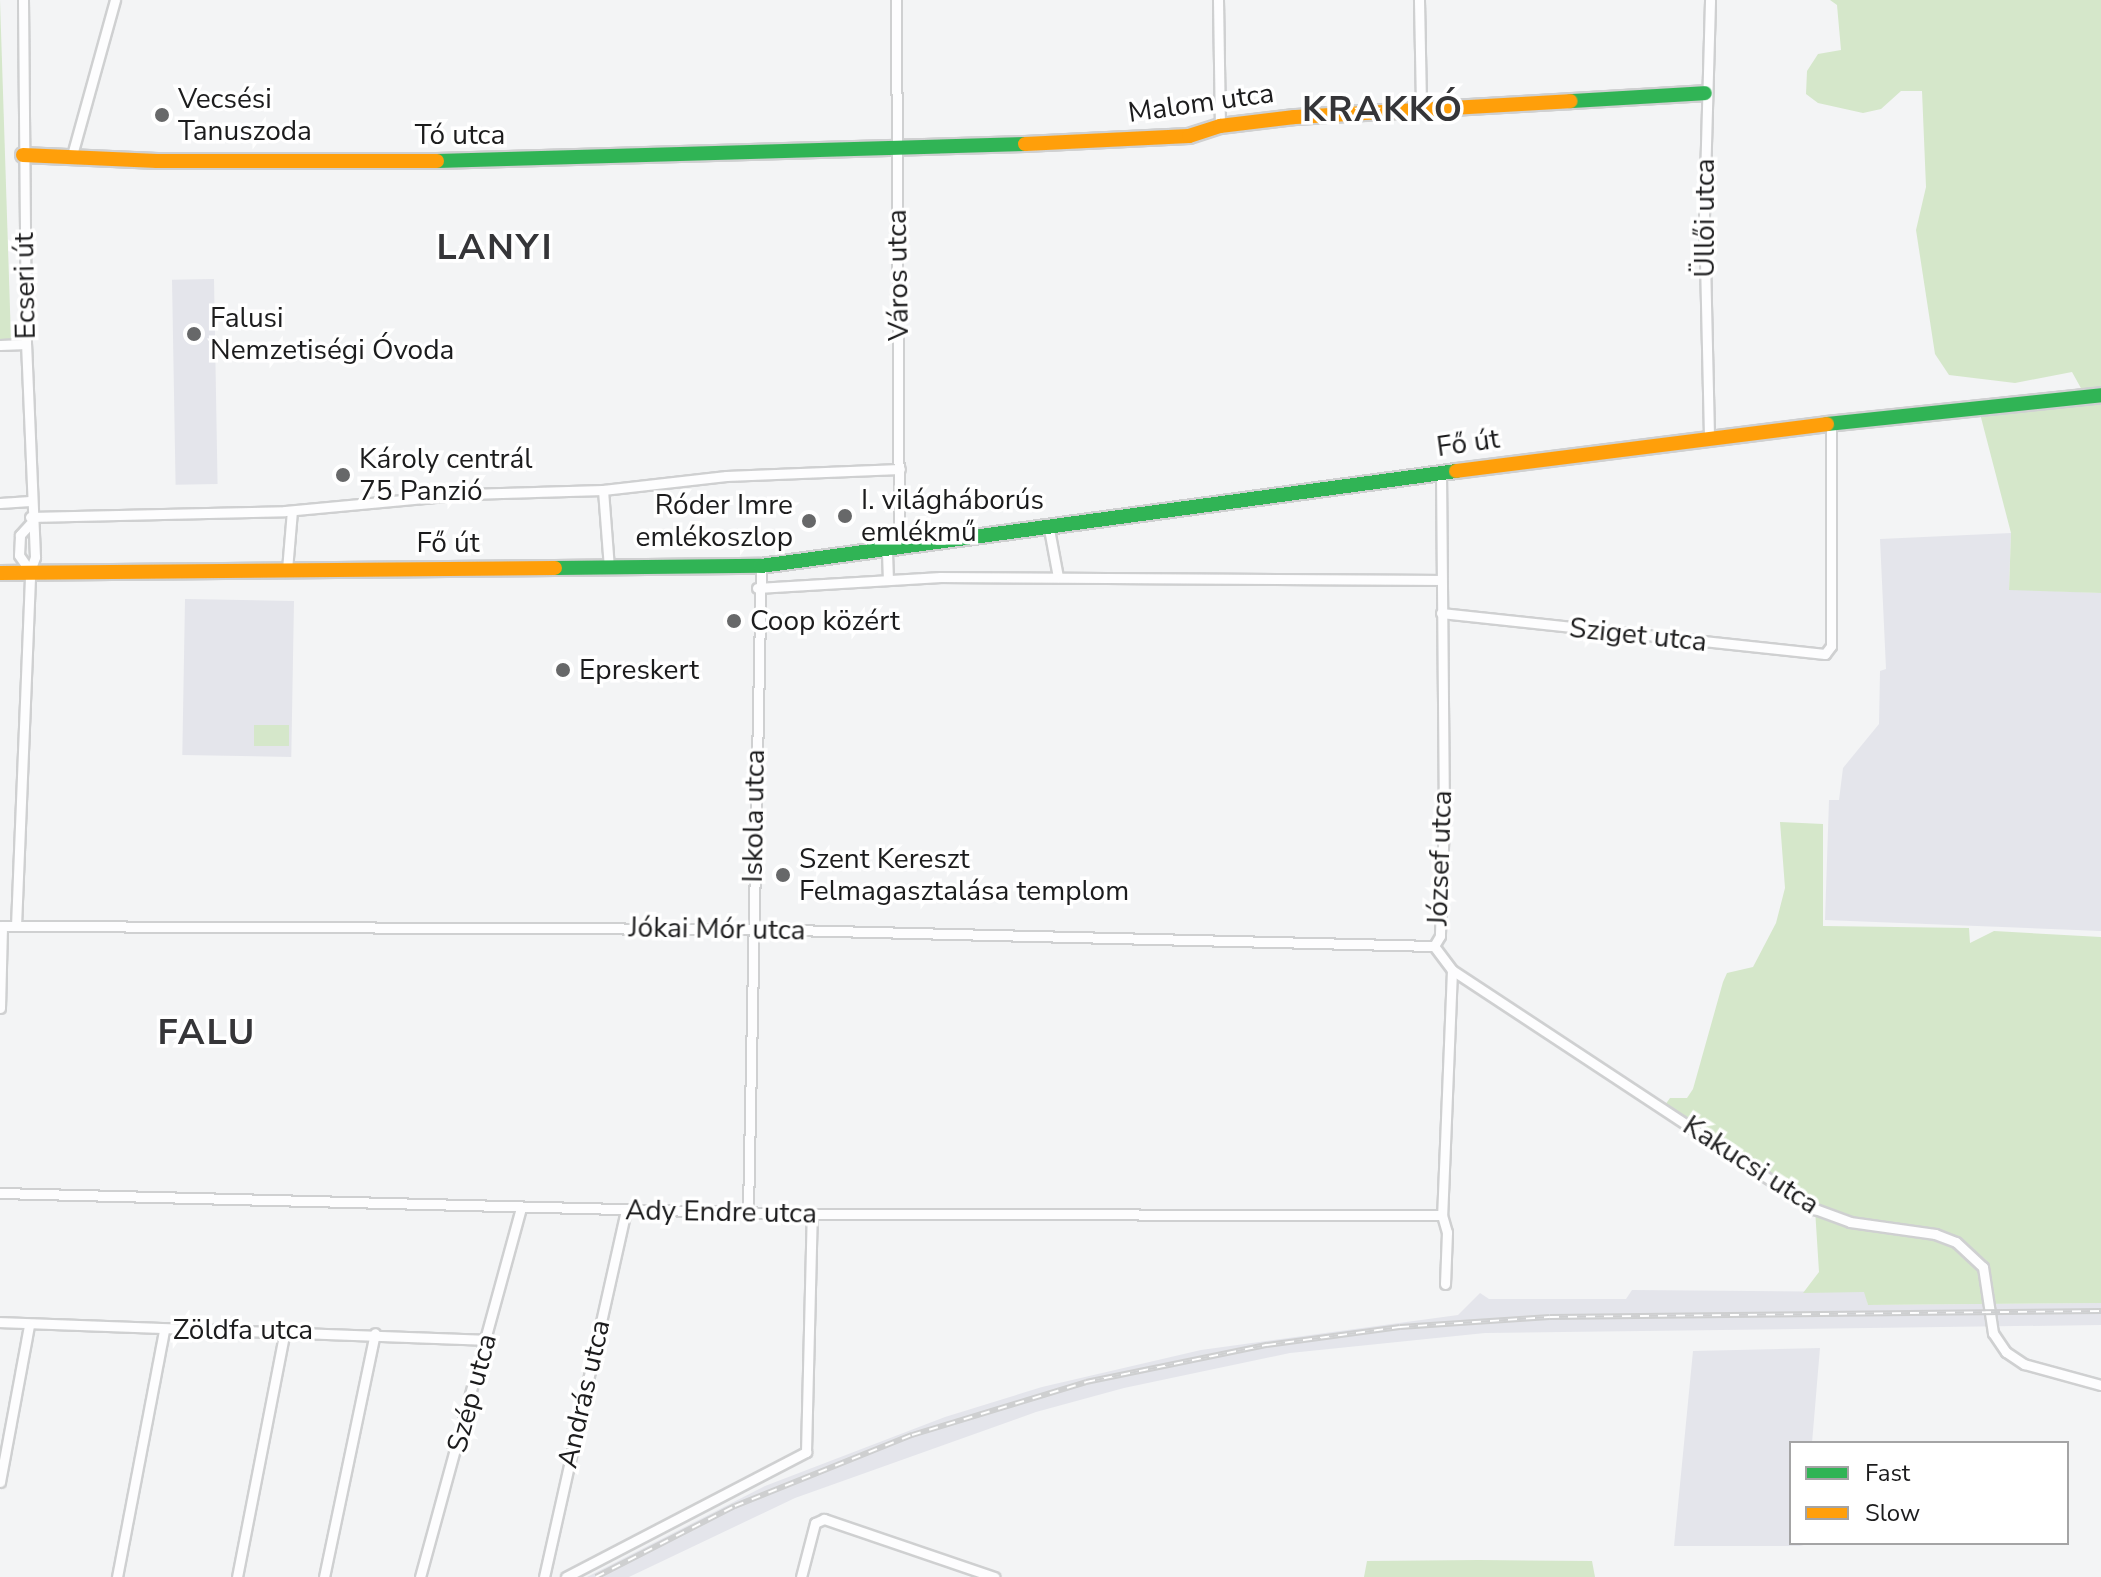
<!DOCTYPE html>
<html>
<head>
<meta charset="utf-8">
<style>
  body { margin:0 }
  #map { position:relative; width:2101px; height:1577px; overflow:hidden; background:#f3f4f5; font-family:"Nunito Sans",sans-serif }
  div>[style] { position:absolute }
  .built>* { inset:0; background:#e4e5eb; transform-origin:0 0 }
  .green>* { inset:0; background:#d5e7ca; transform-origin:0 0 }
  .roads { filter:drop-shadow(2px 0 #cfd0d1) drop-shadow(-2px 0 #cfd0d1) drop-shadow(0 2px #cfd0d1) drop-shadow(0 -2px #cfd0d1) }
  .street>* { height:9px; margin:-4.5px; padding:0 4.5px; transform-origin:4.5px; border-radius:4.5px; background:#fdfdfe }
  .fast>* { height:14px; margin:-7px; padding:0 7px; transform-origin:7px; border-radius:7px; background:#30b455 }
  .slow>* { height:14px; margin:-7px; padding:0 7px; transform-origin:7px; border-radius:7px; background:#ff9f0a }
  .rail>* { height:6px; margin-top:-3px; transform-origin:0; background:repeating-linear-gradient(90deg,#fff 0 9px,#cecfd0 0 18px); box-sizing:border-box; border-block:2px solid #cecfd0 }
  .dots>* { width:22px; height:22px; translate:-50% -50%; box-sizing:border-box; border:4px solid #fff; border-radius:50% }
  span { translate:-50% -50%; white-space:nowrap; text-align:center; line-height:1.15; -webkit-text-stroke:7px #fff; paint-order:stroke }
  .poi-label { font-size:28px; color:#1c1c1d }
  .left { translate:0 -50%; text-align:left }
  .right { translate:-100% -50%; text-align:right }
  .street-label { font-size:28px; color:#1c1c1d }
  .district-label { font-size:36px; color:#353538; font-weight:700; letter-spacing:2px }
  .legend { position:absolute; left:1789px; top:1441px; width:280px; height:104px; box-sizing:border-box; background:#fff; border:2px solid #a4a4a5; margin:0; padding:10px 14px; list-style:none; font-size:24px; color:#1c1c1d }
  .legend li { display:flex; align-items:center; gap:16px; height:40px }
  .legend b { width:40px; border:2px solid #a4a4a5 }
</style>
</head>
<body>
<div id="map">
  <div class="built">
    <div style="left:214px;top:279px;width:205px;height:42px;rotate:89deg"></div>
    <div style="clip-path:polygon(2011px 533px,2009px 589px,2101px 593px,2101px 931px,1825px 920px,1829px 800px,1839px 800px,1843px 768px,1879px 724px,1880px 671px,1886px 669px,1880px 539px)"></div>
    <div style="left:294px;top:601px;width:156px;height:109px;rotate:91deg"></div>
    <div style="clip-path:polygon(1632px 1290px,1865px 1292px,1868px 1305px,2101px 1303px,2101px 1325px,1485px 1333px,1290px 1353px,1124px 1388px,1036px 1412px,795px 1498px,629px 1577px,587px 1577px,765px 1486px,945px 1417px,1042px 1387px,1201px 1350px,1458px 1315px,1480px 1293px,1489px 1299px,1626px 1299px)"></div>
    <div style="clip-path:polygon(1820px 1348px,1812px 1443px,1791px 1443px,1791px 1543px,1804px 1546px,1674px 1546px,1693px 1351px)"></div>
  </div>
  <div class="green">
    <div style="clip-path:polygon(0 0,11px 340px,0 340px)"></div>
    <div style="clip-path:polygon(1830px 0,2101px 0,2101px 387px,2082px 390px,2072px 372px,2015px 383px,1949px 375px,1935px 354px,1916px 230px,1926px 187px,1922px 91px,1901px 91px,1881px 109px,1863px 113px,1818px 103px,1806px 94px,1807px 71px,1818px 54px,1841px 50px,1837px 5px)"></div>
    <div style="clip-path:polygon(2101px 395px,2101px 593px,2009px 590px,2011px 533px,1978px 406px)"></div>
    <div style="left:254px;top:725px;width:35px;height:21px"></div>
    <div style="clip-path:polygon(1780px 822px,1823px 824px,1823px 926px,1969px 928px,1970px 943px,1994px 931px,2101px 937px,2101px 1303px,1868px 1305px,1864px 1292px,1803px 1293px,1819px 1272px,1815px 1209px,1663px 1108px,1670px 1098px,1687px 1098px,1693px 1089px,1723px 982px,1727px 973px,1753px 967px,1776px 923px,1785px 888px)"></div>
    <div style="clip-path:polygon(1479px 1560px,1592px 1561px,1595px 1577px,1364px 1577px,1367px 1561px)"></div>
  </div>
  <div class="roads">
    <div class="street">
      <div style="left:896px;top:0;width:548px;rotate:89.69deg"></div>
      <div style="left:1218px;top:0;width:126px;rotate:89.1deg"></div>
      <div style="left:1419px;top:0;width:109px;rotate:88.9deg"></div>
      <div style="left:72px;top:155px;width:161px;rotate:-74.5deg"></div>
      <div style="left:0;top:345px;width:26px;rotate:-2deg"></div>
      <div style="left:1709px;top:436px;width:220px;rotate:-91.3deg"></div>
      <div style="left:1704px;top:216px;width:216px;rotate:-88.4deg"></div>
      <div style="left:1441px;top:472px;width:347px;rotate:89.5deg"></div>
      <div style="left:1444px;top:819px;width:117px;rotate:92deg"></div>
      <div style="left:1440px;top:936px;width:12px;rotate:121deg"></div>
      <div style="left:1434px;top:946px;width:30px;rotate:53deg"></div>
      <div style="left:1452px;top:970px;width:245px;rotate:92.3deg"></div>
      <div style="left:1442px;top:1215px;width:18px;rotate:74deg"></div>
      <div style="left:1447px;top:1232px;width:52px;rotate:92.2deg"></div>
      <div style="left:603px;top:490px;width:78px;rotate:85.6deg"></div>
      <div style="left:0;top:503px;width:30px;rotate:-4deg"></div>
      <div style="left:30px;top:517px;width:255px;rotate:-1.3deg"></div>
      <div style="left:285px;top:511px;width:183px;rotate:-5.3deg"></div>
      <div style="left:467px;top:494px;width:136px;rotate:-1.7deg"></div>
      <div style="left:603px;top:490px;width:124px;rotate:-6.5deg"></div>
      <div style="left:726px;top:476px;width:174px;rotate:-2.3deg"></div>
      <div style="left:1049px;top:529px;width:49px;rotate:79.4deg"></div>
      <div style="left:887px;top:552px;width:27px;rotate:88deg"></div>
      <div style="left:287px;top:570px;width:59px;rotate:-85.2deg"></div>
      <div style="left:30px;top:571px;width:19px;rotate:-125deg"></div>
      <div style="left:19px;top:555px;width:20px;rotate:-87deg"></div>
      <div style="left:20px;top:535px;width:15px;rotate:-48deg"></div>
      <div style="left:757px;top:588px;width:184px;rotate:-3.4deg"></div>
      <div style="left:941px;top:577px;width:500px;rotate:0.34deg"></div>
      <div style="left:1441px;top:613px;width:386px;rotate:6.1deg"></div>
      <div style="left:1825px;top:654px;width:10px;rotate:-53deg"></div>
      <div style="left:1831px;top:646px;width:224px;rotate:-90deg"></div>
      <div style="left:0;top:926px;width:752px;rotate:0.23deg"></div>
      <div style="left:752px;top:929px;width:682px;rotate:1.43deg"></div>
      <div style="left:16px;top:926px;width:355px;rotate:-87.7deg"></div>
      <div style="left:30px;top:571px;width:15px;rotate:-70deg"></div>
      <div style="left:35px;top:557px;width:213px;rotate:-92.4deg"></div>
      <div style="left:26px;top:344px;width:344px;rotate:-90.5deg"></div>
      <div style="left:1452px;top:970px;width:435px;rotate:33.4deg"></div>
      <div style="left:1815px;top:1209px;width:37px;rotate:20deg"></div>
      <div style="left:1850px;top:1222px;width:86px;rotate:8deg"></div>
      <div style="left:1935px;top:1234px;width:22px;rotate:21deg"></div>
      <div style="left:1956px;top:1242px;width:37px;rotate:43deg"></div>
      <div style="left:1983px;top:1267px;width:67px;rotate:81.4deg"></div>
      <div style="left:1993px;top:1333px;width:23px;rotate:56deg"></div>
      <div style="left:2006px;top:1352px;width:22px;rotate:34deg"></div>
      <div style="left:2024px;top:1364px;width:80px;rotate:15.3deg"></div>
      <div style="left:0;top:1008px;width:82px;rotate:-88.6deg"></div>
      <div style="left:0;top:1193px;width:812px;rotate:1.48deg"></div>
      <div style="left:812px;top:1214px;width:630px;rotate:0.09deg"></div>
      <div style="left:748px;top:1211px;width:645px;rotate:-88.85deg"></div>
      <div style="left:0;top:1322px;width:486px;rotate:2.1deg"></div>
      <div style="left:0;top:1482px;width:160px;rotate:-79.5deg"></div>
      <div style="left:117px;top:1577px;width:251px;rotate:-79.2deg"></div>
      <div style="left:237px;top:1577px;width:253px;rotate:-79deg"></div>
      <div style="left:324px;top:1577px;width:249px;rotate:-78.2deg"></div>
      <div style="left:420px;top:1577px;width:382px;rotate:-74.7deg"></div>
      <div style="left:544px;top:1577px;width:376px;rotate:-77.4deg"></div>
      <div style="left:566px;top:1577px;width:271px;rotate:-27.5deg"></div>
      <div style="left:806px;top:1452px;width:238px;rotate:-88.6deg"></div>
      <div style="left:801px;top:1577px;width:56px;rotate:-75.5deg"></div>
      <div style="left:815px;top:1523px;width:10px;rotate:-24deg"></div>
      <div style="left:824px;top:1519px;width:180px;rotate:18.8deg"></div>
    </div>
    <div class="fast">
      <div style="left:1571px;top:101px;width:134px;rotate:-3.4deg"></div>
      <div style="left:437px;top:161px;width:588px;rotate:-1.66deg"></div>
      <div style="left:1827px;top:424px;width:276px;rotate:-6deg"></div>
      <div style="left:555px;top:568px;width:206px;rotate:-0.6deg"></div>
      <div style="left:761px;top:566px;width:701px;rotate:-7.78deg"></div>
    </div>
    <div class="slow">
      <div style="left:1025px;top:144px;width:164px;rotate:-2.8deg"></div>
      <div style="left:1189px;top:136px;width:33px;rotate:-18deg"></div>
      <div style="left:1220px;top:126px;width:75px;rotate:-6.9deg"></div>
      <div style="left:1294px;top:117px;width:277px;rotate:-3.3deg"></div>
      <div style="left:23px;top:155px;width:134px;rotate:2.6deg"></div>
      <div style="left:157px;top:161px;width:280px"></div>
      <div style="left:1456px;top:471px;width:374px;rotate:-7.2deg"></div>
      <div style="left:0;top:573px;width:555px;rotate:-0.52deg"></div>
    </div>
  </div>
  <div class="rail">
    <div style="left:596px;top:1577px;width:156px;rotate:-27.1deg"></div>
    <div style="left:735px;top:1506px;width:191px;rotate:-21.9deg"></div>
    <div style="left:912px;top:1435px;width:182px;rotate:-16.9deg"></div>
    <div style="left:1086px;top:1382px;width:185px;rotate:-11.6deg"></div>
    <div style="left:1267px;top:1345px;width:134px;rotate:-7.7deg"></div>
    <div style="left:1400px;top:1327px;width:150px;rotate:-3.8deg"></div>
    <div style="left:1550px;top:1317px;width:551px;rotate:-0.62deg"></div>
  </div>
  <div class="dots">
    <div style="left:162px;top:115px;background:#676869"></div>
    <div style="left:194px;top:334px;background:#676869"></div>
    <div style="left:343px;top:475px;background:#676869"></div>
    <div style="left:845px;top:516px;background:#676869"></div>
    <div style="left:809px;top:521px;background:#676869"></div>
    <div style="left:734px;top:621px;background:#676869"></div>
    <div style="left:563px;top:670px;background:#676869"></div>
    <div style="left:783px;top:875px;background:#676869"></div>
  </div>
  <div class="poi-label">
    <span class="left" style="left:178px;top:115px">Vecsési<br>Tanuszoda</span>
    <span class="left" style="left:210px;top:334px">Falusi<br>Nemzetiségi Óvoda</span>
    <span class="left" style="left:359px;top:475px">Károly centrál<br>75 Panzió</span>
    <span class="left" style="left:861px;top:516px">I. világháborús<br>emlékmű</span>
    <span class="right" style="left:793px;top:521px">Róder Imre<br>emlékoszlop</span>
    <span class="left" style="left:750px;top:621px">Coop közért</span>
    <span class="left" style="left:579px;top:670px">Epreskert</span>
    <span class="left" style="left:799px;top:875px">Szent Kereszt<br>Felmagasztalása templom</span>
  </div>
  <div class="street-label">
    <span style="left:1201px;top:103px;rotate:-8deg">Malom utca</span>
    <span style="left:460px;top:135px">Tó utca</span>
    <span style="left:1705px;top:218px;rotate:-90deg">Üllői utca</span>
    <span style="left:898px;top:275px;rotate:-91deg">Város utca</span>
    <span style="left:25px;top:286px;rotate:-91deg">Ecseri út</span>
    <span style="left:1468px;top:443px;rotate:-8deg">Fő út</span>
    <span style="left:448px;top:543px">Fő út</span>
    <span style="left:1638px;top:635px;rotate:6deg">Sziget utca</span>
    <span style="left:754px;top:816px;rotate:-89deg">Iskola utca</span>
    <span style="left:1440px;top:858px;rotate:-88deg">József utca</span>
    <span style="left:717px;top:929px;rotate:1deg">Jókai Mór utca</span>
    <span style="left:1751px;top:1165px;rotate:33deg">Kakucsi utca</span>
    <span style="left:721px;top:1212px;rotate:1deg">Ady Endre utca</span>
    <span style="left:243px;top:1330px">Zöldfa utca</span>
    <span style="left:472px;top:1393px;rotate:-75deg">Szép utca</span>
    <span style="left:584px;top:1394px;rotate:-77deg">András utca</span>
  </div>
  <div class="district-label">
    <span style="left:1383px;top:110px">KRAKKÓ</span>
    <span style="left:495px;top:248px">LANYI</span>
    <span style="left:207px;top:1033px">FALU</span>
  </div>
  <ul class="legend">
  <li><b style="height:10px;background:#30b455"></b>Fast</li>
  <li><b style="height:10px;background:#ff9f0a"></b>Slow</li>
  </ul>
</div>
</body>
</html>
